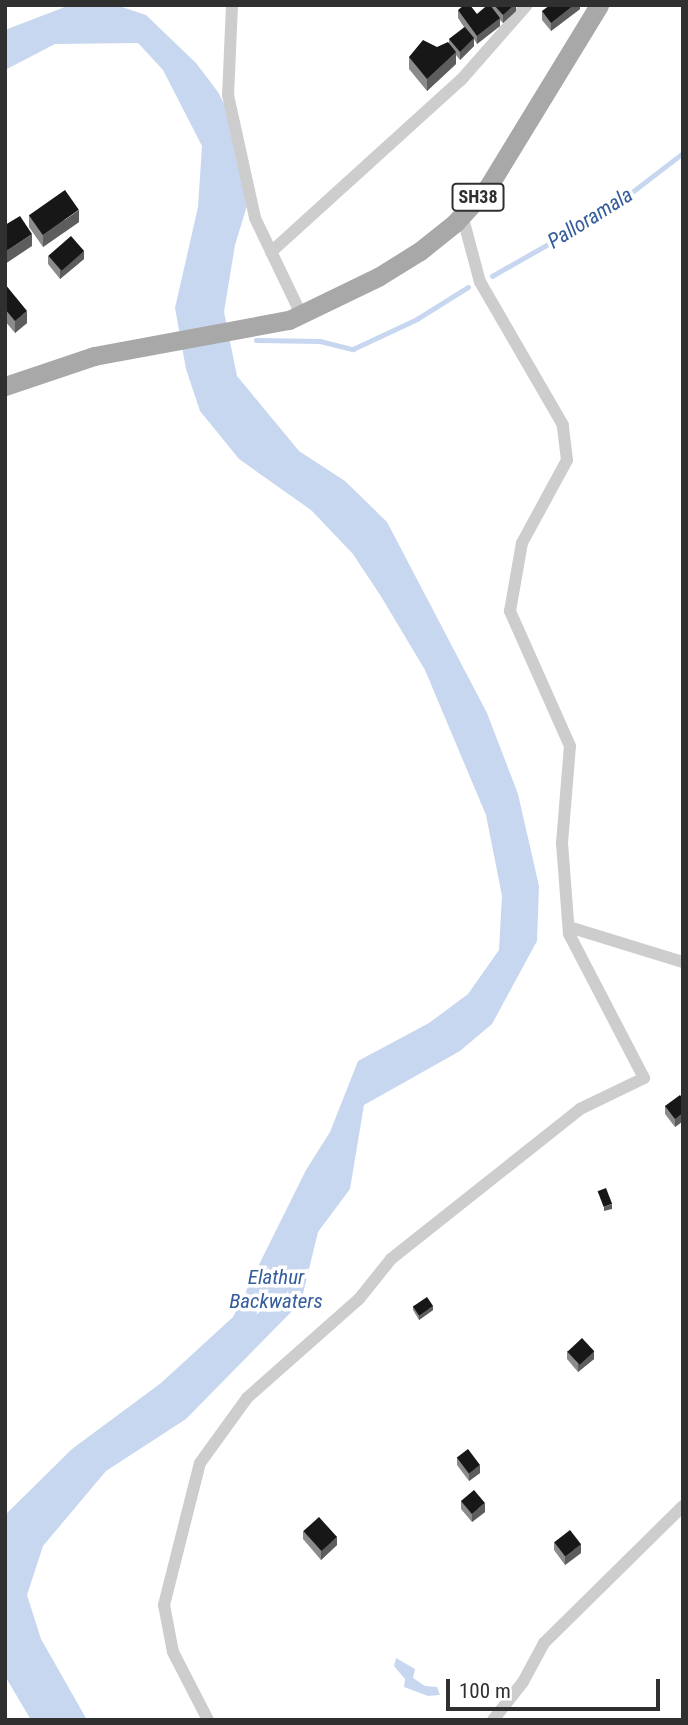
<!DOCTYPE html>
<html>
<head>
<meta charset="utf-8">
<style>
  body { margin:0 }
  #map { position:relative; width:688px; height:1725px; overflow:hidden; background:#fff; font-family:"Roboto Condensed",sans-serif }
  div>[style] { position:absolute }
  .water>* { inset:0; background:#c8d7f0 }
  .stream>* { height:4.5px; margin:-2.25px; padding:0 2.25px; transform-origin:2.25px; border-radius:2.25px; background:#c8d7f0 }
  .street>* { height:12px; margin:-6px; padding:0 6px; transform-origin:6px; border-radius:6px; background:#cdcdcd }
  .primary>* { height:19px; margin:-9.5px; padding:0 9.5px; transform-origin:9.5px; border-radius:9.5px; background:#a8a8a8 }
  .wall>* { inset:0; background:#8b8b8b }
  .shaded-wall>* { inset:0; background:#5d5d5d }
  .building>* { inset:0; background:#171717; transform-origin:0 0 }
  span { translate:-50% -50%; white-space:nowrap; text-align:center; line-height:1.15; -webkit-text-stroke:7px #fff; paint-order:stroke }
  .shield-label span { padding:2px 5px; background:#fff; border:2px solid; border-radius:5px; -webkit-text-stroke-width:0 }
  .shield-label { font-size:18px; color:#303030; font-weight:700 }
  .water-label { font-size:21px; color:#355d9b; font-style:italic }
  .frame { position:absolute; inset:0; border:7px solid #303030; pointer-events:none }
  .scale { position:absolute; left:446px; top:1679px; width:214px; height:32px; box-sizing:border-box; border:4px solid #303030; border-top:0; padding-left:9px; font-size:21px; line-height:24px; white-space:nowrap; color:#303030; -webkit-text-stroke:5px #fff; paint-order:stroke }
</style>
</head>
<body>
<div id="map">
  <div class="water">
    <div style="clip-path:polygon(70px 5px,116px 5px,146px 15px,196px 63px,218px 92px,237px 129px,249px 199px,235px 245px,224px 312px,237px 376px,299px 451px,345px 481px,387px 522px,487px 713px,518px 794px,539px 886px,537px 941px,492px 1024px,460px 1051px,364px 1105px,350px 1189px,318px 1232px,301px 1302px,186px 1419px,106px 1471px,43px 1546px,27px 1595px,41px 1639px,87px 1720px,31px 1720px,5px 1676px,5px 1515px,72px 1449px,161px 1383px,233px 1317px,306px 1170px,330px 1132px,358px 1061px,429px 1023px,468px 994px,499px 950px,502px 896px,486px 815px,425px 670px,382px 598px,353px 554px,311px 510px,239px 459px,200px 411px,186px 369px,175px 308px,198px 207px,202px 146px,163px 70px,138px 43px,55px 44px,5px 70px,5px 30px)"></div>
    <div style="clip-path:polygon(396px 1658px,415px 1669px,413px 1678px,425px 1686px,437px 1687px,440px 1695px,428px 1696px,404px 1687px,405px 1679px,394px 1666px)"></div>
  </div>
  <div class="stream">
    <div style="left:492px;top:276px;width:136px;rotate:-29.6deg"></div>
    <div style="left:610px;top:209px;width:92px;rotate:-37.5deg"></div>
    <div style="left:256px;top:340px;width:64px;rotate:0.9deg"></div>
    <div style="left:320px;top:341px;width:34px;rotate:14deg"></div>
    <div style="left:353px;top:349px;width:71px;rotate:-25.1deg"></div>
    <div style="left:417px;top:319px;width:60px;rotate:-32.1deg"></div>
  </div>
  <div class="street">
    <div style="left:232px;top:5px;width:90px;rotate:92.5deg"></div>
    <div style="left:228px;top:95px;width:126px;rotate:77.6deg"></div>
    <div style="left:255px;top:218px;width:106px;rotate:64.4deg"></div>
    <div style="left:271px;top:252px;width:256px;rotate:-42.2deg"></div>
    <div style="left:461px;top:80px;width:100px;rotate:-48.7deg"></div>
    <div style="left:569px;top:927px;width:119px;rotate:17.1deg"></div>
    <div style="left:208px;top:1720px;width:76px;rotate:-117.2deg"></div>
    <div style="left:173px;top:1652px;width:48px;rotate:-100.8deg"></div>
    <div style="left:164px;top:1605px;width:146px;rotate:-75.8deg"></div>
    <div style="left:200px;top:1463px;width:80px;rotate:-54.1deg"></div>
    <div style="left:247px;top:1398px;width:149px;rotate:-41.5deg"></div>
    <div style="left:359px;top:1299px;width:51px;rotate:-51.3deg"></div>
    <div style="left:391px;top:1259px;width:241px;rotate:-38.4deg"></div>
    <div style="left:580px;top:1109px;width:71px;rotate:-25.8deg"></div>
    <div style="left:644px;top:1078px;width:162px;rotate:-117.5deg"></div>
    <div style="left:569px;top:934px;width:91px;rotate:-94.4deg"></div>
    <div style="left:562px;top:843px;width:97px;rotate:-85.3deg"></div>
    <div style="left:570px;top:746px;width:148px;rotate:-114deg"></div>
    <div style="left:510px;top:611px;width:69px;rotate:-80deg"></div>
    <div style="left:522px;top:543px;width:94px;rotate:-61.5deg"></div>
    <div style="left:567px;top:460px;width:35px;rotate:-97deg"></div>
    <div style="left:563px;top:425px;width:165px;rotate:-120.1deg"></div>
    <div style="left:480px;top:282px;width:69px;rotate:-105deg"></div>
    <div style="left:493px;top:1720px;width:48px;rotate:-51.7deg"></div>
    <div style="left:523px;top:1682px;width:44px;rotate:-61.7deg"></div>
    <div style="left:544px;top:1643px;width:195px;rotate:-44.6deg"></div>
  </div>
  <div class="primary">
    <div style="left:5px;top:386px;width:94px;rotate:-18.6deg"></div>
    <div style="left:94px;top:356px;width:198px;rotate:-10.5deg"></div>
    <div style="left:289px;top:320px;width:99px;rotate:-25.8deg"></div>
    <div style="left:378px;top:277px;width:49px;rotate:-31.8deg"></div>
    <div style="left:420px;top:251px;width:45px;rotate:-38.7deg"></div>
    <div style="left:455px;top:223px;width:49px;rotate:-47.5deg"></div>
    <div style="left:488px;top:187px;width:213px;rotate:-58.6deg"></div>
  </div>
  <div class="wall">
    <div style="clip-path:polygon(487px 5px,516px 5px,516px 11px,503px 23px,500px 20px,500px 26px,477px 44px,474px 39px,474px 46px,460px 60px,456px 55px,456px 64px,427px 91px,409px 69px,409px 57px,449px 43px,449px 39px,464px 27px,458px 18px,458px 10px,477px 14px)"></div>
    <div style="clip-path:polygon(580px 5px,580px 9px,551px 31px,542px 20px,542px 11px)"></div>
    <div style="clip-path:polygon(29px 215px,79px 222px,43px 247px,29px 227px)"></div>
    <div style="clip-path:polygon(48px 256px,84px 259px,60px 279px,48px 264px)"></div>
    <div style="clip-path:polygon(5px 284px,27px 323px,15px 333px,5px 321px)"></div>
    <div style="clip-path:polygon(683px 1099px,683px 1121px,675px 1127px,665px 1114px,665px 1106px)"></div>
    <div style="clip-path:polygon(413px 1306px,433px 1310px,419px 1320px,413px 1310px)"></div>
    <div style="clip-path:polygon(567px 1351px,594px 1359px,578px 1372px,567px 1359px)"></div>
    <div style="clip-path:polygon(457px 1457px,480px 1473px,469px 1481px,457px 1465px)"></div>
    <div style="clip-path:polygon(461px 1501px,485px 1512px,472px 1522px,461px 1509px)"></div>
    <div style="clip-path:polygon(303px 1531px,337px 1545px,321px 1560px,303px 1539px)"></div>
    <div style="clip-path:polygon(554px 1542px,581px 1553px,565px 1565px,554px 1550px)"></div>
  </div>
  <div class="shaded-wall">
    <div style="clip-path:polygon(514px 5px,516px 5px,516px 11px,503px 23px,503px 15px)"></div>
    <div style="clip-path:polygon(574px 5px,580px 5px,580px 9px,551px 31px,551px 23px)"></div>
    <div style="clip-path:polygon(500px 18px,500px 26px,477px 44px,477px 36px)"></div>
    <div style="clip-path:polygon(474px 38px,474px 46px,460px 60px,460px 52px)"></div>
    <div style="clip-path:polygon(456px 52px,456px 64px,427px 91px,427px 79px)"></div>
    <div style="clip-path:polygon(79px 210px,79px 222px,43px 247px,43px 235px)"></div>
    <div style="clip-path:polygon(32px 234px,32px 246px,5px 264px,5px 252px)"></div>
    <div style="clip-path:polygon(84px 251px,84px 259px,60px 279px,60px 271px)"></div>
    <div style="clip-path:polygon(27px 311px,27px 323px,15px 333px,15px 321px)"></div>
    <div style="clip-path:polygon(683px 1113px,683px 1121px,675px 1127px,675px 1119px)"></div>
    <div style="clip-path:polygon(612px 1204px,612px 1209px,604px 1211px,604px 1207px)"></div>
    <div style="clip-path:polygon(433px 1306px,433px 1310px,419px 1320px,419px 1316px)"></div>
    <div style="clip-path:polygon(594px 1351px,594px 1359px,578px 1372px,578px 1364px)"></div>
    <div style="clip-path:polygon(480px 1465px,480px 1473px,469px 1481px,469px 1473px)"></div>
    <div style="clip-path:polygon(485px 1503px,485px 1512px,472px 1522px,472px 1514px)"></div>
    <div style="clip-path:polygon(337px 1537px,337px 1545px,321px 1560px,321px 1551px)"></div>
    <div style="clip-path:polygon(581px 1544px,581px 1553px,565px 1565px,565px 1557px)"></div>
  </div>
  <div class="building">
    <div style="clip-path:polygon(464px 5px,470px 5px,477px 14px,488px 5px,490px 5px,500px 18px,477px 36px,458px 10px)"></div>
    <div style="clip-path:polygon(494px 5px,514px 5px,503px 15px)"></div>
    <div style="clip-path:polygon(550px 5px,574px 5px,551px 23px,542px 11px)"></div>
    <div style="clip-path:polygon(465px 27px,474px 38px,460px 52px,449px 39px)"></div>
    <div style="clip-path:polygon(423px 40px,437px 47px,448px 42px,456px 52px,427px 79px,409px 57px)"></div>
    <div style="left:65px;top:190px;width:24px;height:44px;rotate:55deg"></div>
    <div style="clip-path:polygon(20px 216px,32px 234px,5px 252px,5px 225px)"></div>
    <div style="left:71px;top:236px;width:20px;height:30px;rotate:49deg"></div>
    <div style="clip-path:polygon(5px 284px,27px 311px,15px 321px,5px 309px)"></div>
    <div style="clip-path:polygon(680px 1095px,683px 1099px,683px 1113px,675px 1119px,665px 1106px)"></div>
    <div style="left:606px;top:1188px;width:17px;height:9px;rotate:69deg"></div>
    <div style="left:427px;top:1297px;width:11px;height:17px;rotate:56deg"></div>
    <div style="left:582px;top:1338px;width:18px;height:20px;rotate:47deg"></div>
    <div style="left:468px;top:1449px;width:20px;height:14px;rotate:53deg"></div>
    <div style="left:474px;top:1490px;width:17px;height:17px;rotate:50deg"></div>
    <div style="left:319px;top:1517px;width:27px;height:21px;rotate:48deg"></div>
    <div style="left:570px;top:1530px;width:18px;height:20px;rotate:52deg"></div>
  </div>
  <div class="shield-label">
    <span style="left:478px;top:197px">SH38</span>
  </div>
  <div class="water-label">
    <span style="left:590px;top:218px;rotate:-32deg">Palloramala</span>
    <span style="left:276px;top:1289px">Elathur<br>Backwaters</span>
  </div>
  <div class="frame"></div>
  <div class="scale">100 m</div>
</div>
</body>
</html>
